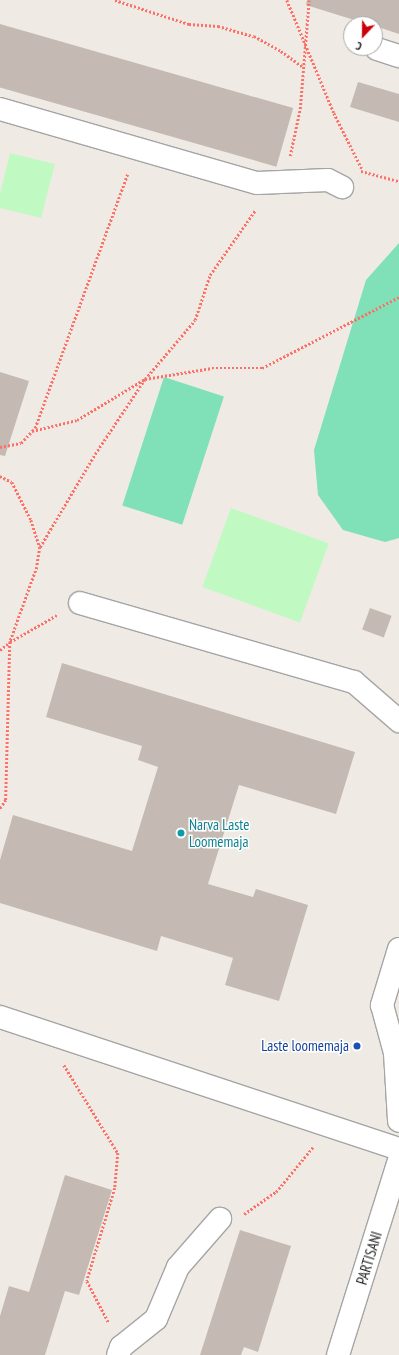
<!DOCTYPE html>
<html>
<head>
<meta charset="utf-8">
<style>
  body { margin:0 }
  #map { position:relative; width:399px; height:1355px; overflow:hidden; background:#efebe4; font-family:"PT Sans Narrow",sans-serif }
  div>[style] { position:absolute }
  .park>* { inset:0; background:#c0fac2; transform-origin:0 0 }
  .pitch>* { inset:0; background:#80e0b7; transform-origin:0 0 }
  .building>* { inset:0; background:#c4bab3; transform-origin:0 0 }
  .path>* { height:2.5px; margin-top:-1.25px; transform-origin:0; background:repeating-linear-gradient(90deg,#fd7067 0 2px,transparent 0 4px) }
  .roads { filter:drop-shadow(1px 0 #a5a5a5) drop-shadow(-1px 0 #a5a5a5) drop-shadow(0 1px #a5a5a5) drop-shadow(0 -1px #a5a5a5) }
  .minor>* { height:22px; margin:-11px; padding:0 11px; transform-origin:11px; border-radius:11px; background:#fff }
  .dots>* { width:11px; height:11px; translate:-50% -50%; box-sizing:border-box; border:2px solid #fff; border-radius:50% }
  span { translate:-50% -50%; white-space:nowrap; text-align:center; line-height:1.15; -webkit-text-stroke:3px #fff; paint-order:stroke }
  .culture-label { font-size:15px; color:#0d838f }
  .left { translate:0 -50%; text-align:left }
  .transit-label { font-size:15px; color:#164399 }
  .right { translate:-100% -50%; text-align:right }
  .street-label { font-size:15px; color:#1e1e1e }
  .north { position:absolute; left:343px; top:16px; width:40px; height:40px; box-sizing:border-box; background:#fff; border:1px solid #a5a5a5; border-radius:50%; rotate:202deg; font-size:11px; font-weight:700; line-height:16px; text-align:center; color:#1e1e1e }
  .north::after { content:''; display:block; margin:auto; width:14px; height:18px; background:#cc0009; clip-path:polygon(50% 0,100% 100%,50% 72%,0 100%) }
</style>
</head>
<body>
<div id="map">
  <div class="park">
    <div style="clip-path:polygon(10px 153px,55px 164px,41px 218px,0 208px,0 194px)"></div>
    <div style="left:231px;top:508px;width:104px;height:84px;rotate:20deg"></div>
  </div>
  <div class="pitch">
    <div style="clip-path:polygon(399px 243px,399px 538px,385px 542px,343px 530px,318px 495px,314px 450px,366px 280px)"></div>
    <div style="left:164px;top:377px;width:63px;height:135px;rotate:18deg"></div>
  </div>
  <div class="building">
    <div style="clip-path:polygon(307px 0,399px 0,399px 34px,375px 26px,375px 24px,367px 24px,306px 5px)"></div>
    <div style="left:0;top:24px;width:305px;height:61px;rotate:16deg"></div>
    <div style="clip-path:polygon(358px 82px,399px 94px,399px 122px,350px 107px)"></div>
    <div style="clip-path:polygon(0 372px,29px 381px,5px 456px,0 455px)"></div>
    <div style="left:370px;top:608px;width:23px;height:23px;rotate:20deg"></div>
    <div style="clip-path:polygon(62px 663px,355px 752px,336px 814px,239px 785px,208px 884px,253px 897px,256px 889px,308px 905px,279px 1001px,225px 985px,233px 958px,161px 936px,157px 951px,0 903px,0 860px,13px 815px,132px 851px,158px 767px,138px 760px,142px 746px,46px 717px)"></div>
    <div style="clip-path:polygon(65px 1175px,112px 1190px,79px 1295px,65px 1291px,45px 1355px,0 1355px,0 1316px,9px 1286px,29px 1292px)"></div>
    <div style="clip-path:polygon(240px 1230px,291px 1246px,258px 1352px,244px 1347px,241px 1355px,200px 1355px)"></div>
  </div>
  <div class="path">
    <div style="left:115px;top:0;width:78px;rotate:18deg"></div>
    <div style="left:189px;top:24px;width:29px;rotate:4deg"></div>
    <div style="left:218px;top:26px;width:37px;rotate:16deg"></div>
    <div style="left:254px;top:36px;width:31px;rotate:29deg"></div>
    <div style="left:281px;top:51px;width:27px;rotate:36deg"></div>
    <div style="left:287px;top:0;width:122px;rotate:67.4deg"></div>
    <div style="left:334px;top:113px;width:63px;rotate:63.4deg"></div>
    <div style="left:290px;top:156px;width:48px;rotate:-78deg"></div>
    <div style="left:300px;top:109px;width:109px;rotate:-85.3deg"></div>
    <div style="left:361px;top:171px;width:39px;rotate:15deg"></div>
    <div style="left:32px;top:431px;width:46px;rotate:-13.7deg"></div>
    <div style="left:77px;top:420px;width:79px;rotate:-31.1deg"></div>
    <div style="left:145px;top:379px;width:68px;rotate:-9.3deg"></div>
    <div style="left:212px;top:368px;width:50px"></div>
    <div style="left:262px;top:368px;width:154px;rotate:-27.4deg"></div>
    <div style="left:0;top:447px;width:21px;rotate:-11deg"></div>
    <div style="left:21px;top:443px;width:21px;rotate:-47deg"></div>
    <div style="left:35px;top:428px;width:271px;rotate:-70deg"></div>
    <div style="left:0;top:476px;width:13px;rotate:27deg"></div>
    <div style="left:12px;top:482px;width:42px;rotate:63.4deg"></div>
    <div style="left:31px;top:520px;width:28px;rotate:72deg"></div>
    <div style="left:40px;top:547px;width:20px;rotate:99deg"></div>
    <div style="left:37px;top:567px;width:80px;rotate:109.8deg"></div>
    <div style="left:10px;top:642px;width:158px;rotate:91.5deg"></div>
    <div style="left:6px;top:800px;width:11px;rotate:124deg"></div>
    <div style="left:40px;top:547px;width:108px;rotate:-59.4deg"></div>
    <div style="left:95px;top:454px;width:90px;rotate:-56.3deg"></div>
    <div style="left:145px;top:379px;width:77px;rotate:-49.7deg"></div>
    <div style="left:195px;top:320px;width:47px;rotate:-71.6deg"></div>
    <div style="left:210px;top:275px;width:80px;rotate:-55.1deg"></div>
    <div style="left:0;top:650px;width:13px;rotate:-39deg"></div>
    <div style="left:10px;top:642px;width:54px;rotate:-29.9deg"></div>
    <div style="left:64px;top:1065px;width:103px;rotate:58.5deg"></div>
    <div style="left:118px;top:1153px;width:35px;rotate:95deg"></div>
    <div style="left:115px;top:1188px;width:97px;rotate:106.8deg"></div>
    <div style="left:87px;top:1281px;width:47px;rotate:62.4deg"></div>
    <div style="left:244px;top:1214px;width:39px;rotate:-35deg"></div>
    <div style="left:276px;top:1192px;width:58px;rotate:-50.6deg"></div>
  </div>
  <div class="roads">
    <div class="minor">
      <div style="left:377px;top:49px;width:23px;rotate:18deg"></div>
      <div style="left:0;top:109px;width:267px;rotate:16.1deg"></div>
      <div style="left:257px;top:183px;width:71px;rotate:-2.4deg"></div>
      <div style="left:328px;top:180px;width:16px;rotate:27deg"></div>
      <div style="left:80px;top:603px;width:285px;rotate:16.1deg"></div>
      <div style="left:354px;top:682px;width:60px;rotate:40.9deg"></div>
      <div style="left:399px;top:949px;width:59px;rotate:106.9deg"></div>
      <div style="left:382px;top:1005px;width:50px;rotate:74.8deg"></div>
      <div style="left:395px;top:1053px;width:68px;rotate:86.6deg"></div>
      <div style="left:0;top:1017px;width:420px;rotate:18.3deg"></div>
      <div style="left:118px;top:1355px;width:9px;rotate:-69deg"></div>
      <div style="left:121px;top:1347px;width:45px;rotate:-38.7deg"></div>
      <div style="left:156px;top:1319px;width:56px;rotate:-67.1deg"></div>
      <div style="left:178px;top:1267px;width:64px;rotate:-48.8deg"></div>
      <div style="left:338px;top:1355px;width:204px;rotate:-72.6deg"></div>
    </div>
  </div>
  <div class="dots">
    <div style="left:181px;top:833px;background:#0f9aa8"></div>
    <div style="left:357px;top:1046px;background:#1a4fb4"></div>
  </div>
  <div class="culture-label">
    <span class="left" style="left:189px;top:833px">Narva Laste<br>Loomemaja</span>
  </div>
  <div class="transit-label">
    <span class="right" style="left:349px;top:1046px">Laste loomemaja</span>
  </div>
  <div class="street-label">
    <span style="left:369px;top:1258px;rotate:-73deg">PARTISANI</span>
  </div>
  <div class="north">С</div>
</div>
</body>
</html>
